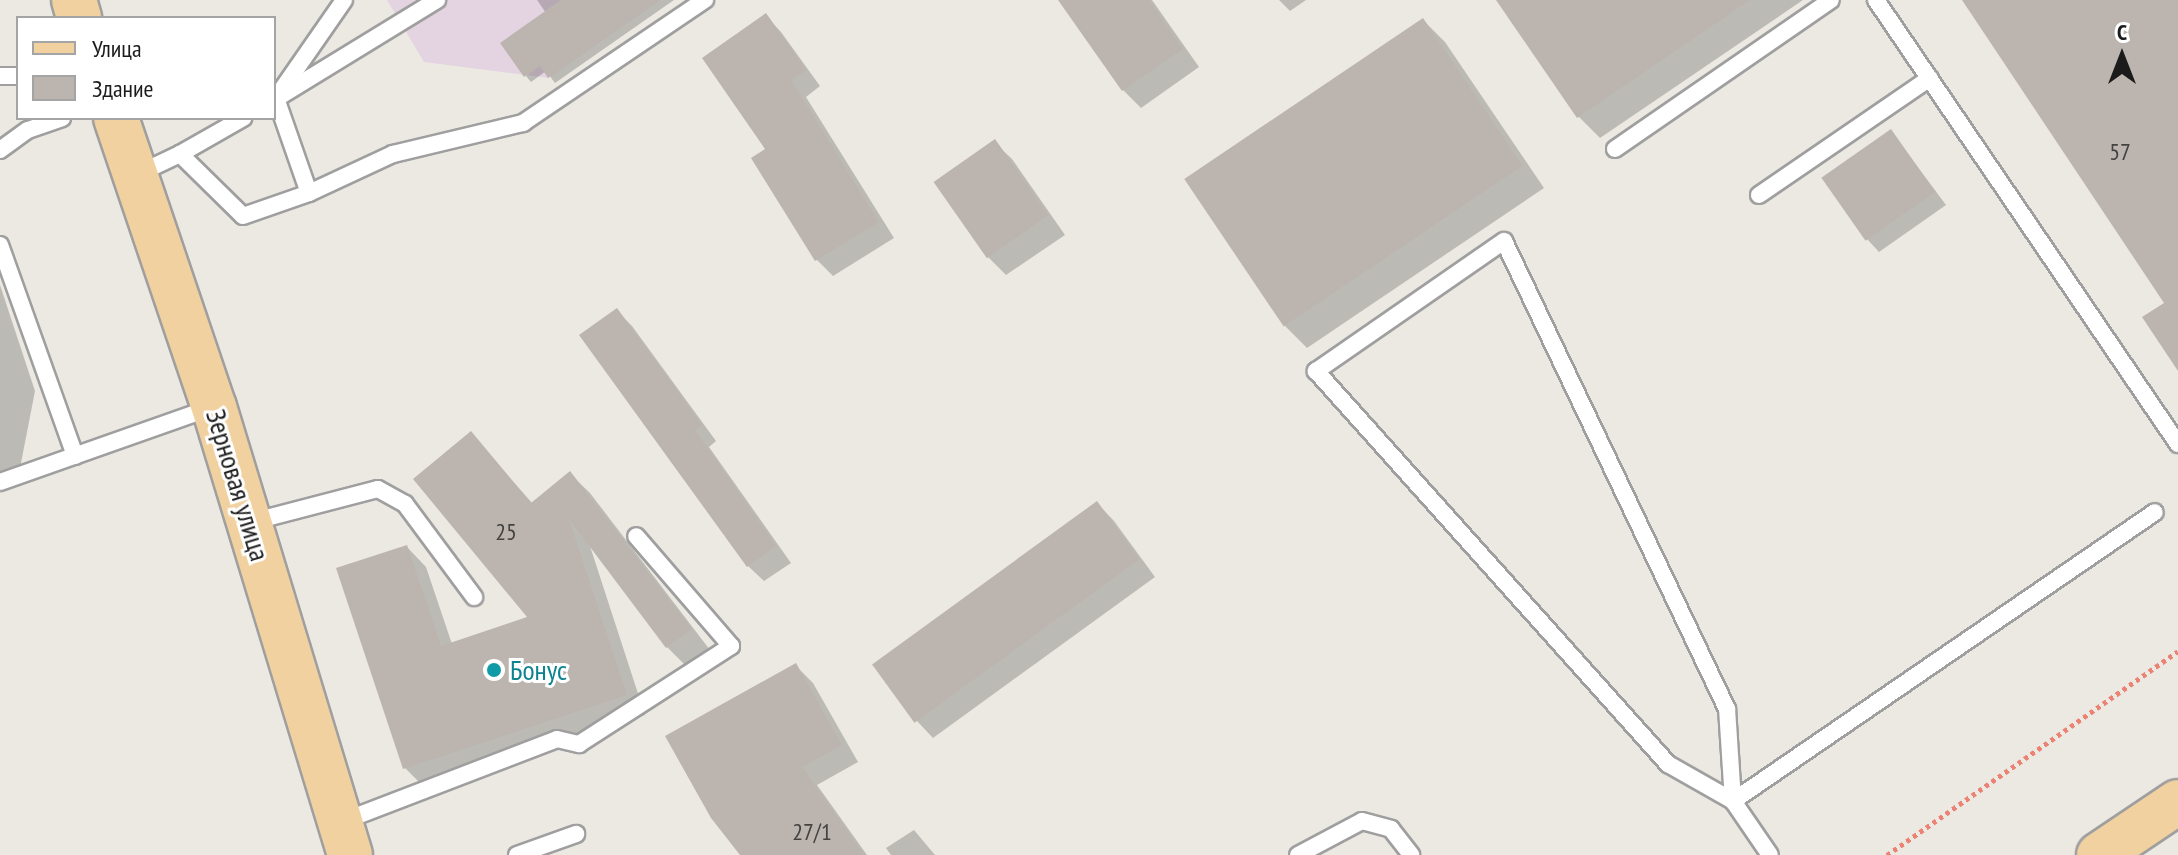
<!DOCTYPE html>
<html>
<head>
<meta charset="utf-8">
<style>
  body { margin:0 }
  #map { position:relative; width:2178px; height:855px; overflow:hidden; background:#ece9e2; font-family:"PT Sans Narrow",sans-serif }
  div>[style] { position:absolute }
  .industrial>* { inset:0; background:#e4d4e1 }
  .shadow>* { inset:0; background:#0003 }
  .building>* { inset:0; background:#bcb5af; transform-origin:0 0 }
  .path>* { height:5px; margin-top:-2.5px; transform-origin:0; background:repeating-linear-gradient(90deg,#ec8273 0 4px,transparent 0 8px) }
  .roads { filter:drop-shadow(2px 0 #9f9f9f) drop-shadow(-2px 0 #9f9f9f) drop-shadow(0 2px #9f9f9f) drop-shadow(0 -2px #9f9f9f) }
  .lane>* { height:16px; margin:-8px; padding:0 8px; transform-origin:8px; border-radius:8px; background:#fff }
  .primary>* { height:44px; margin:-22px; padding:0 22px; transform-origin:22px; border-radius:22px; background:#f2d1a0 }
  .dots>* { width:22px; height:22px; translate:-50% -50%; box-sizing:border-box; border:4px solid #fff; border-radius:50% }
  span { translate:-50% -50%; white-space:nowrap; text-align:center; line-height:1.15; -webkit-text-stroke:6px #fff; paint-order:stroke }
  .number-label { font-size:24px; color:#434240 }
  .number-label span { -webkit-text-stroke-width:0 }
  .street-label { font-size:28px; color:#1b1b1b }
  .culture-label { font-size:28px; color:#0d838f }
  .left { translate:0 -50%; text-align:left }
  .legend { position:absolute; left:16px; top:16px; width:260px; height:104px; box-sizing:border-box; background:#fff; border:2px solid #a4a4a4; margin:0; padding:10px 14px; list-style:none; font-size:24px; color:#1b1b1b }
  .legend li { display:flex; align-items:center; gap:16px; height:40px }
  .legend b { width:40px; border:2px solid #a4a4a4 }
  .north { position:absolute; left:2082px; top:16px; width:80px; height:80px; -webkit-text-stroke:6px #fff; paint-order:stroke; rotate:0deg; font-size:22px; font-weight:700; line-height:32px; text-align:center; color:#1b1b1b }
  .north::after { content:''; display:block; margin:auto; width:28px; height:36px; background:#1b1b1b; clip-path:polygon(50% 0,100% 100%,50% 72%,0 100%) }
</style>
</head>
<body>
<div id="map">
  <div class="industrial">
    <div style="clip-path:polygon(387px 0,660px 0,548px 78px,424px 62px)"></div>
  </div>
  <div class="shadow">
    <div style="clip-path:polygon(537px 0,674px 0,555px 83px,546px 71px,531px 82px,526px 76px,546px 13px)"></div>
    <div style="clip-path:polygon(1060px 0,1152px 0,1199px 67px,1141px 108px,1123px 90px)"></div>
    <div style="clip-path:polygon(1279px 0,1306px 0,1290px 11px)"></div>
    <div style="clip-path:polygon(1499px 0,1803px 0,1600px 138px,1578px 116px)"></div>
    <div style="clip-path:polygon(766px 16px,781px 32px,820px 86px,806px 97px,894px 238px,833px 276px,817px 260px,754px 159px,768px 150px)"></div>
    <div style="clip-path:polygon(1423px 20px,1445px 42px,1544px 188px,1307px 348px,1285px 326px)"></div>
    <div style="clip-path:polygon(1891px 131px,1946px 205px,1879px 252px,1867px 239px)"></div>
    <div style="clip-path:polygon(994px 142px,1012px 159px,1065px 235px,1006px 275px,988px 257px)"></div>
    <div style="clip-path:polygon(0 285px,35px 391px,20px 468px,0 475px)"></div>
    <div style="clip-path:polygon(616px 310px,632px 326px,716px 441px,709px 447px,791px 563px,764px 581px,748px 566px)"></div>
    <div style="clip-path:polygon(471px 434px,533px 504px,570px 474px,590px 493px,710px 650px,687px 667px,667px 647px,589px 543px,645px 715px,425px 788px,405px 768px,407px 547px,426px 567px,452px 644px,530px 618px)"></div>
    <div style="clip-path:polygon(1097px 503px,1114px 521px,1155px 577px,933px 738px,916px 720px)"></div>
    <div style="clip-path:polygon(796px 666px,813px 683px,858px 762px,817px 785px,867px 855px,741px 855px)"></div>
    <div style="clip-path:polygon(914px 830px,935px 855px,891px 855px,886px 848px)"></div>
  </div>
  <div class="building">
    <div style="clip-path:polygon(561px 0,660px 0,548px 78px,540px 66px,524px 77px,500px 43px)"></div>
    <div style="clip-path:polygon(1058px 0,1149px 0,1183px 49px,1122px 91px)"></div>
    <div style="clip-path:polygon(1496px 0,1750px 0,1577px 118px)"></div>
    <div style="clip-path:polygon(1962px 0,2178px 0,2178px 371px,2142px 317px,2164px 303px)"></div>
    <div style="clip-path:polygon(766px 13px,806px 70px,791px 80px,879px 222px,815px 261px,751px 158px,765px 149px,702px 58px)"></div>
    <div style="left:1423px;top:18px;width:178px;height:288px;rotate:56deg"></div>
    <div style="left:1891px;top:129px;width:77px;height:85px;rotate:55deg"></div>
    <div style="left:995px;top:139px;width:93px;height:75px;rotate:55deg"></div>
    <div style="clip-path:polygon(617px 308px,702px 425px,695px 430px,776px 546px,747px 567px,579px 335px)"></div>
    <div style="clip-path:polygon(471px 431px,531px 503px,570px 471px,692px 629px,666px 648px,569px 519px,627px 695px,403px 769px,336px 568px,407px 545px,441px 646px,527px 617px,413px 479px)"></div>
    <div style="left:1097px;top:501px;width:72px;height:278px;rotate:54deg"></div>
    <div style="clip-path:polygon(796px 663px,842px 745px,802px 767px,864px 855px,740px 855px,711px 818px,665px 736px)"></div>
  </div>
  <div class="path">
    <div style="left:1887px;top:855px;width:355px;rotate:-35deg"></div>
  </div>
  <div class="roads">
    <div class="lane">
      <div style="left:1876px;top:0;width:537px;rotate:55.78deg"></div>
      <div style="left:0;top:76px;width:18px"></div>
      <div style="left:282px;top:95px;width:182px;rotate:-31.5deg"></div>
      <div style="left:1615px;top:149px;width:262px;rotate:-34.6deg"></div>
      <div style="left:0;top:150px;width:34px;rotate:-36deg"></div>
      <div style="left:28px;top:130px;width:36px;rotate:-19deg"></div>
      <div style="left:180px;top:154px;width:88px;rotate:44.5deg"></div>
      <div style="left:243px;top:216px;width:70px;rotate:-19.2deg"></div>
      <div style="left:309px;top:193px;width:101px;rotate:-109.2deg"></div>
      <div style="left:276px;top:98px;width:119px;rotate:-55.2deg"></div>
      <div style="left:138px;top:174px;width:47px;rotate:-25.5deg"></div>
      <div style="left:180px;top:154px;width:73px;rotate:-29.7deg"></div>
      <div style="left:309px;top:193px;width:93px;rotate:-24.9deg"></div>
      <div style="left:393px;top:154px;width:134px;rotate:-13.4deg"></div>
      <div style="left:523px;top:123px;width:220px;rotate:-34.1deg"></div>
      <div style="left:1759px;top:195px;width:207px;rotate:-34.4deg"></div>
      <div style="left:0;top:245px;width:224px;rotate:70.4deg"></div>
      <div style="left:0;top:482px;width:226px;rotate:-19.4deg"></div>
      <div style="left:251px;top:522px;width:131px;rotate:-14.6deg"></div>
      <div style="left:378px;top:489px;width:31px;rotate:29deg"></div>
      <div style="left:405px;top:504px;width:116px;rotate:53.4deg"></div>
      <div style="left:1733px;top:801px;width:92px;rotate:-93.7deg"></div>
      <div style="left:1727px;top:709px;width:518px;rotate:-115.48deg"></div>
      <div style="left:1504px;top:241px;width:229px;rotate:145.3deg"></div>
      <div style="left:1316px;top:371px;width:528px;rotate:48.15deg"></div>
      <div style="left:1668px;top:764px;width:75px;rotate:29.6deg"></div>
      <div style="left:1733px;top:801px;width:65px;rotate:55.6deg"></div>
      <div style="left:1733px;top:801px;width:511px;rotate:-34.4deg"></div>
      <div style="left:341px;top:822px;width:231px;rotate:-21deg"></div>
      <div style="left:557px;top:739px;width:23px;rotate:13deg"></div>
      <div style="left:579px;top:744px;width:181px;rotate:-32.8deg"></div>
      <div style="left:731px;top:646px;width:145px;rotate:-130.8deg"></div>
      <div style="left:517px;top:855px;width:63px;rotate:-19.6deg"></div>
      <div style="left:1298px;top:855px;width:72px;rotate:-28deg"></div>
      <div style="left:1362px;top:821px;width:30px;rotate:15deg"></div>
      <div style="left:1391px;top:829px;width:33px;rotate:52deg"></div>
    </div>
    <div class="primary">
      <div style="left:74px;top:0;width:19px;rotate:74deg"></div>
      <div style="left:116px;top:118px;width:305px;rotate:71.3deg"></div>
      <div style="left:214px;top:407px;width:468px;rotate:73.1deg"></div>
      <div style="left:2099px;top:855px;width:95px;rotate:-33.9deg"></div>
    </div>
  </div>
  <div class="dots">
    <div style="left:494px;top:670px;background:#0f9aa8"></div>
  </div>
  <div class="number-label">
    <span style="left:2120px;top:152px">57</span>
    <span style="left:506px;top:532px">25</span>
    <span style="left:812px;top:832px">27/1</span>
  </div>
  <div class="street-label">
    <span style="left:238px;top:485px;rotate:73deg">Зерновая улица</span>
  </div>
  <div class="culture-label">
    <span class="left" style="left:510px;top:670px">Бонус</span>
  </div>
  <ul class="legend">
  <li><b style="height:10px;background:#f2d1a0"></b>Улица</li>
  <li><b style="height:22px;background:#bcb5af"></b>Здание</li>
  </ul>
  <div class="north">С</div>
</div>
</body>
</html>
